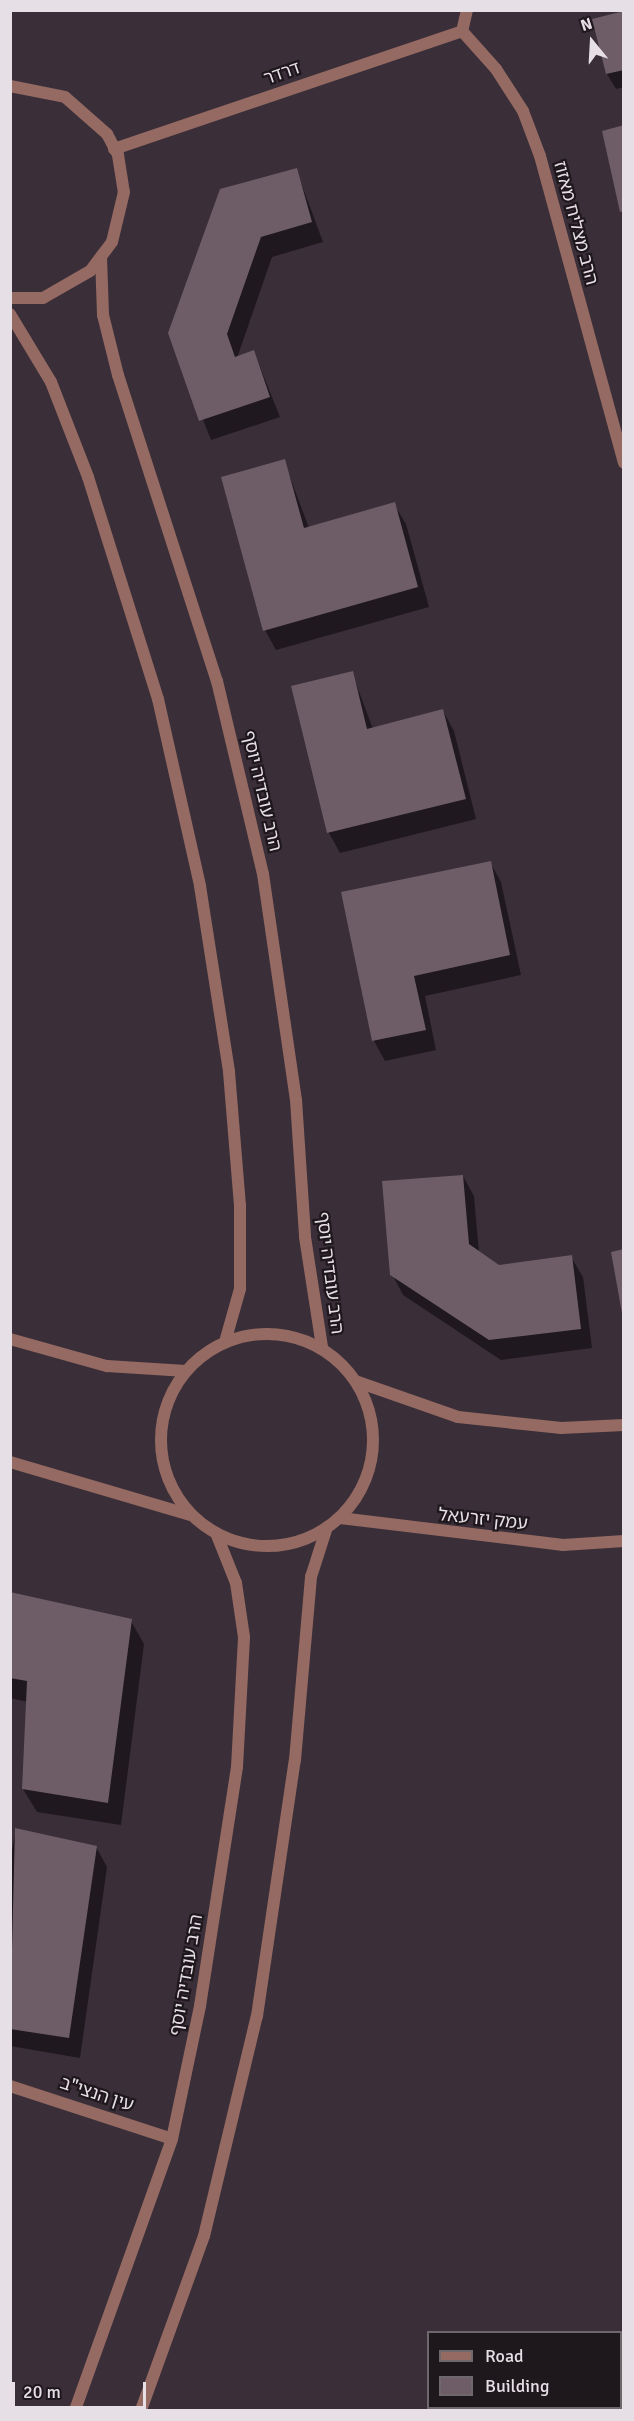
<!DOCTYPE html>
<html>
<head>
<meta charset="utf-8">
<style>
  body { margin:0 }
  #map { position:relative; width:634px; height:2421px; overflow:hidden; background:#3a2e39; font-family:Signika,"Noto Sans Hebrew",sans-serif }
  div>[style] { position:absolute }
  .shadow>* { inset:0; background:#0007 }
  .building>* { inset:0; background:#6e5d66 }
  .minor>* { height:12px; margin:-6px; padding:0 6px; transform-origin:6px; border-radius:6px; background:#946a62 }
  .tertiary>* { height:12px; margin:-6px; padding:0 6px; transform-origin:6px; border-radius:6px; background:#946a62 }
  .tertiary>.ring { margin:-6px; padding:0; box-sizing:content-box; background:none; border:12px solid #946a62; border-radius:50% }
  span { translate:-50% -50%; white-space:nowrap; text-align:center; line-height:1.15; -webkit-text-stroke:4.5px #1e181d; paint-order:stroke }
  .street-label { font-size:18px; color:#e7dfe6 }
  .frame { position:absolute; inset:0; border:12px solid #e7dfe6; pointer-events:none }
  .legend { position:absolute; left:427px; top:2331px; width:195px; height:78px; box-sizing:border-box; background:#1e181d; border:2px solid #6e686d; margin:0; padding:8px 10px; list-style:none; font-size:18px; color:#e7dfe6 }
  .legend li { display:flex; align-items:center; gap:12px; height:30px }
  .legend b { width:30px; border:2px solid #6e686d }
  .north { position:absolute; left:562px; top:12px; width:60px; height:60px; -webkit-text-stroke:4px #1e181d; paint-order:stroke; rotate:342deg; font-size:16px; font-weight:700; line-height:24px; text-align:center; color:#e7dfe6 }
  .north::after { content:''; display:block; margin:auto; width:21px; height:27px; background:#e7dfe6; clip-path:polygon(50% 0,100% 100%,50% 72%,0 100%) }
  .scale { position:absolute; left:12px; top:2382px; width:134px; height:27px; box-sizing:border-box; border:3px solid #e7dfe6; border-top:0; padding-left:8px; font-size:18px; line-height:21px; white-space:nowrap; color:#e7dfe6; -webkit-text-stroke:4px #1e181d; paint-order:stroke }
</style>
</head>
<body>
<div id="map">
  <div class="shadow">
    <div style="clip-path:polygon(624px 12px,624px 87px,616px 89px,607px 74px)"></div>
    <div style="clip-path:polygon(296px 169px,323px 242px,272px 257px,237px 358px,254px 352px,280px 417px,211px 440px,169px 333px)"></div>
    <div style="clip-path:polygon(284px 461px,309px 528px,394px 504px,406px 524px,429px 607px,276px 650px,265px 630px)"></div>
    <div style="clip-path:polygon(352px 673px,373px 729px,443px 711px,454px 731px,476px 819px,340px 853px,329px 833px,293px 688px)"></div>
    <div style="clip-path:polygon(490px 862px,501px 882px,521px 975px,425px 996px,436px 1050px,385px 1061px,374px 1041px,343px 893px)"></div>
    <div style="clip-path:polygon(463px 1176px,474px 1196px,479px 1253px,499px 1266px,571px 1257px,583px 1277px,592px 1348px,501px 1360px,403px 1295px,392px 1274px)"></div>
    <div style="clip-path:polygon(10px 1593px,131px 1621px,144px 1644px,121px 1825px,37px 1812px,23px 1789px,28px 1702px,10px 1698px)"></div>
    <div style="clip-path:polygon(16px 1830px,96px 1847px,107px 1867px,80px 2058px,10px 2046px,10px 1860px)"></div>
  </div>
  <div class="building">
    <div style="clip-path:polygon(624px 11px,624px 70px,606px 74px,592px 19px)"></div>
    <div style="clip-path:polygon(624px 125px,624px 211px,620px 212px,602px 131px)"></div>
    <div style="clip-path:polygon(297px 168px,312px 222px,261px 237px,227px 334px,235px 357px,254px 350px,270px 397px,199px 421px,168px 333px,220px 189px)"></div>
    <div style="clip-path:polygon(285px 459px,304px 528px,395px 502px,418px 587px,263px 631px,221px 477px)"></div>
    <div style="clip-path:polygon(353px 671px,367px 729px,443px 709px,466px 799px,327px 833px,291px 686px)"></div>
    <div style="clip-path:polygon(491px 861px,510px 955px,414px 976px,426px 1030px,372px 1041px,341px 892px)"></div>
    <div style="clip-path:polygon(463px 1175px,469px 1244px,499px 1265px,572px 1255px,581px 1329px,489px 1340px,390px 1275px,382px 1181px)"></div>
    <div style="clip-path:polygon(624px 1249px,624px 1313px,622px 1313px,611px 1252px)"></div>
    <div style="clip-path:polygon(10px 1592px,132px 1619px,108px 1803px,22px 1789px,27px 1681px,10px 1678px)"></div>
    <div style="clip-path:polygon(15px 1828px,97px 1846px,69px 2038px,10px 2029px)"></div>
  </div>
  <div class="minor">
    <div style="left:467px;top:10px;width:22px;rotate:103deg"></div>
    <div style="left:462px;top:31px;width:51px;rotate:48.2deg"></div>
    <div style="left:496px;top:69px;width:50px;rotate:57.3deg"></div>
    <div style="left:523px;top:111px;width:48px;rotate:69.3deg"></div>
    <div style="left:540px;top:156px;width:318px;rotate:74.7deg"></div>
    <div style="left:114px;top:149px;width:367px;rotate:-18.7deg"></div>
    <div style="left:10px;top:2086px;width:170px;rotate:18.1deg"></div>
  </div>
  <div class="tertiary">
    <div style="left:10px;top:86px;width:56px;rotate:11.3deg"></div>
    <div style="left:65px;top:97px;width:56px;rotate:41.4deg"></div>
    <div style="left:107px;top:134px;width:24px;rotate:62deg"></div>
    <div style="left:118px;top:155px;width:37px;rotate:81deg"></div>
    <div style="left:124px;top:192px;width:51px;rotate:103.5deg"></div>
    <div style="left:112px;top:242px;width:36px;rotate:127deg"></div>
    <div style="left:90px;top:271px;width:54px;rotate:150.1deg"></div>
    <div style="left:43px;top:298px;width:33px;rotate:180deg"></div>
    <div style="left:101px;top:257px;width:58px;rotate:88deg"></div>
    <div style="left:103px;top:315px;width:62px;rotate:76deg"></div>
    <div style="left:118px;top:375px;width:322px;rotate:72.1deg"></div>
    <div style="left:217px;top:681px;width:198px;rotate:76.6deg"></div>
    <div style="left:263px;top:874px;width:228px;rotate:81.7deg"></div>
    <div style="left:296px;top:1100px;width:137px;rotate:86.2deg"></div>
    <div style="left:305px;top:1237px;width:111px;rotate:81.2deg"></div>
    <div style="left:10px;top:314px;width:79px;rotate:58.9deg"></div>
    <div style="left:51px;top:382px;width:102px;rotate:68.7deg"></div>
    <div style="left:88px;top:477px;width:233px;rotate:72.5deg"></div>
    <div style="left:158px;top:699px;width:192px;rotate:77.3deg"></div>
    <div style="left:200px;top:886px;width:188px;rotate:81.1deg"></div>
    <div style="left:229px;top:1072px;width:133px;rotate:85.3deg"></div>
    <div style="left:240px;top:1205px;width:84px;rotate:90deg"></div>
    <div style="left:240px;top:1289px;width:55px;rotate:105.8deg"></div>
    <div class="ring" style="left:161px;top:1334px;width:200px;height:200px"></div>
    <div style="left:10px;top:1339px;width:101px;rotate:15.6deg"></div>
    <div style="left:107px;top:1366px;width:79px;rotate:3.6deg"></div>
    <div style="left:358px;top:1382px;width:106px;rotate:19.3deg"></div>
    <div style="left:458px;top:1417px;width:104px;rotate:6.1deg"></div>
    <div style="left:561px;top:1428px;width:63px;rotate:-2.7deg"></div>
    <div style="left:10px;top:1462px;width:188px;rotate:16.4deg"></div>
    <div style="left:340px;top:1518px;width:225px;rotate:6.9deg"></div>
    <div style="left:563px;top:1545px;width:61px;rotate:-3.8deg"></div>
    <div style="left:75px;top:2410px;width:288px;rotate:-70.3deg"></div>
    <div style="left:172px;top:2139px;width:136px;rotate:-78.1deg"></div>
    <div style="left:200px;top:2006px;width:242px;rotate:-81.2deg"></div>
    <div style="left:237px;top:1767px;width:130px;rotate:-86.9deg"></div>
    <div style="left:244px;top:1637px;width:55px;rotate:-98.4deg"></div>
    <div style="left:236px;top:1583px;width:54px;rotate:-111.8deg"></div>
    <div style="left:141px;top:2410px;width:185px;rotate:-70.1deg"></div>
    <div style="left:204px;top:2236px;width:226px;rotate:-76.5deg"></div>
    <div style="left:257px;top:2016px;width:259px;rotate:-81.6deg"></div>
    <div style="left:295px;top:1760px;width:184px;rotate:-85deg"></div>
    <div style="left:311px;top:1577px;width:49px;rotate:-72.3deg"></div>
  </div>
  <div class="street-label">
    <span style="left:282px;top:73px;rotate:-19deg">דרדר</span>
    <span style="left:576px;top:223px;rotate:75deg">הרב מצליח מאזוז</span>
    <span style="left:262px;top:791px;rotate:77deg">הרב עובדיה יוסף</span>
    <span style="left:330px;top:1273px;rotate:83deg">הרב עובדיה יוסף</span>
    <span style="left:483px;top:1519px;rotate:6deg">עמק יזרעאל</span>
    <span style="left:186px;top:1975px;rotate:-80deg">הרב עובדיה יוסף</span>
    <span style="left:97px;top:2094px;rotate:18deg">עין הנצי"ב</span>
  </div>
  <div class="frame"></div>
  <ul class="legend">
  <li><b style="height:8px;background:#946a62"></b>Road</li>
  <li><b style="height:16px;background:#6e5d66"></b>Building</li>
  </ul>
  <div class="north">N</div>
  <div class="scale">20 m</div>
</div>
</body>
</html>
